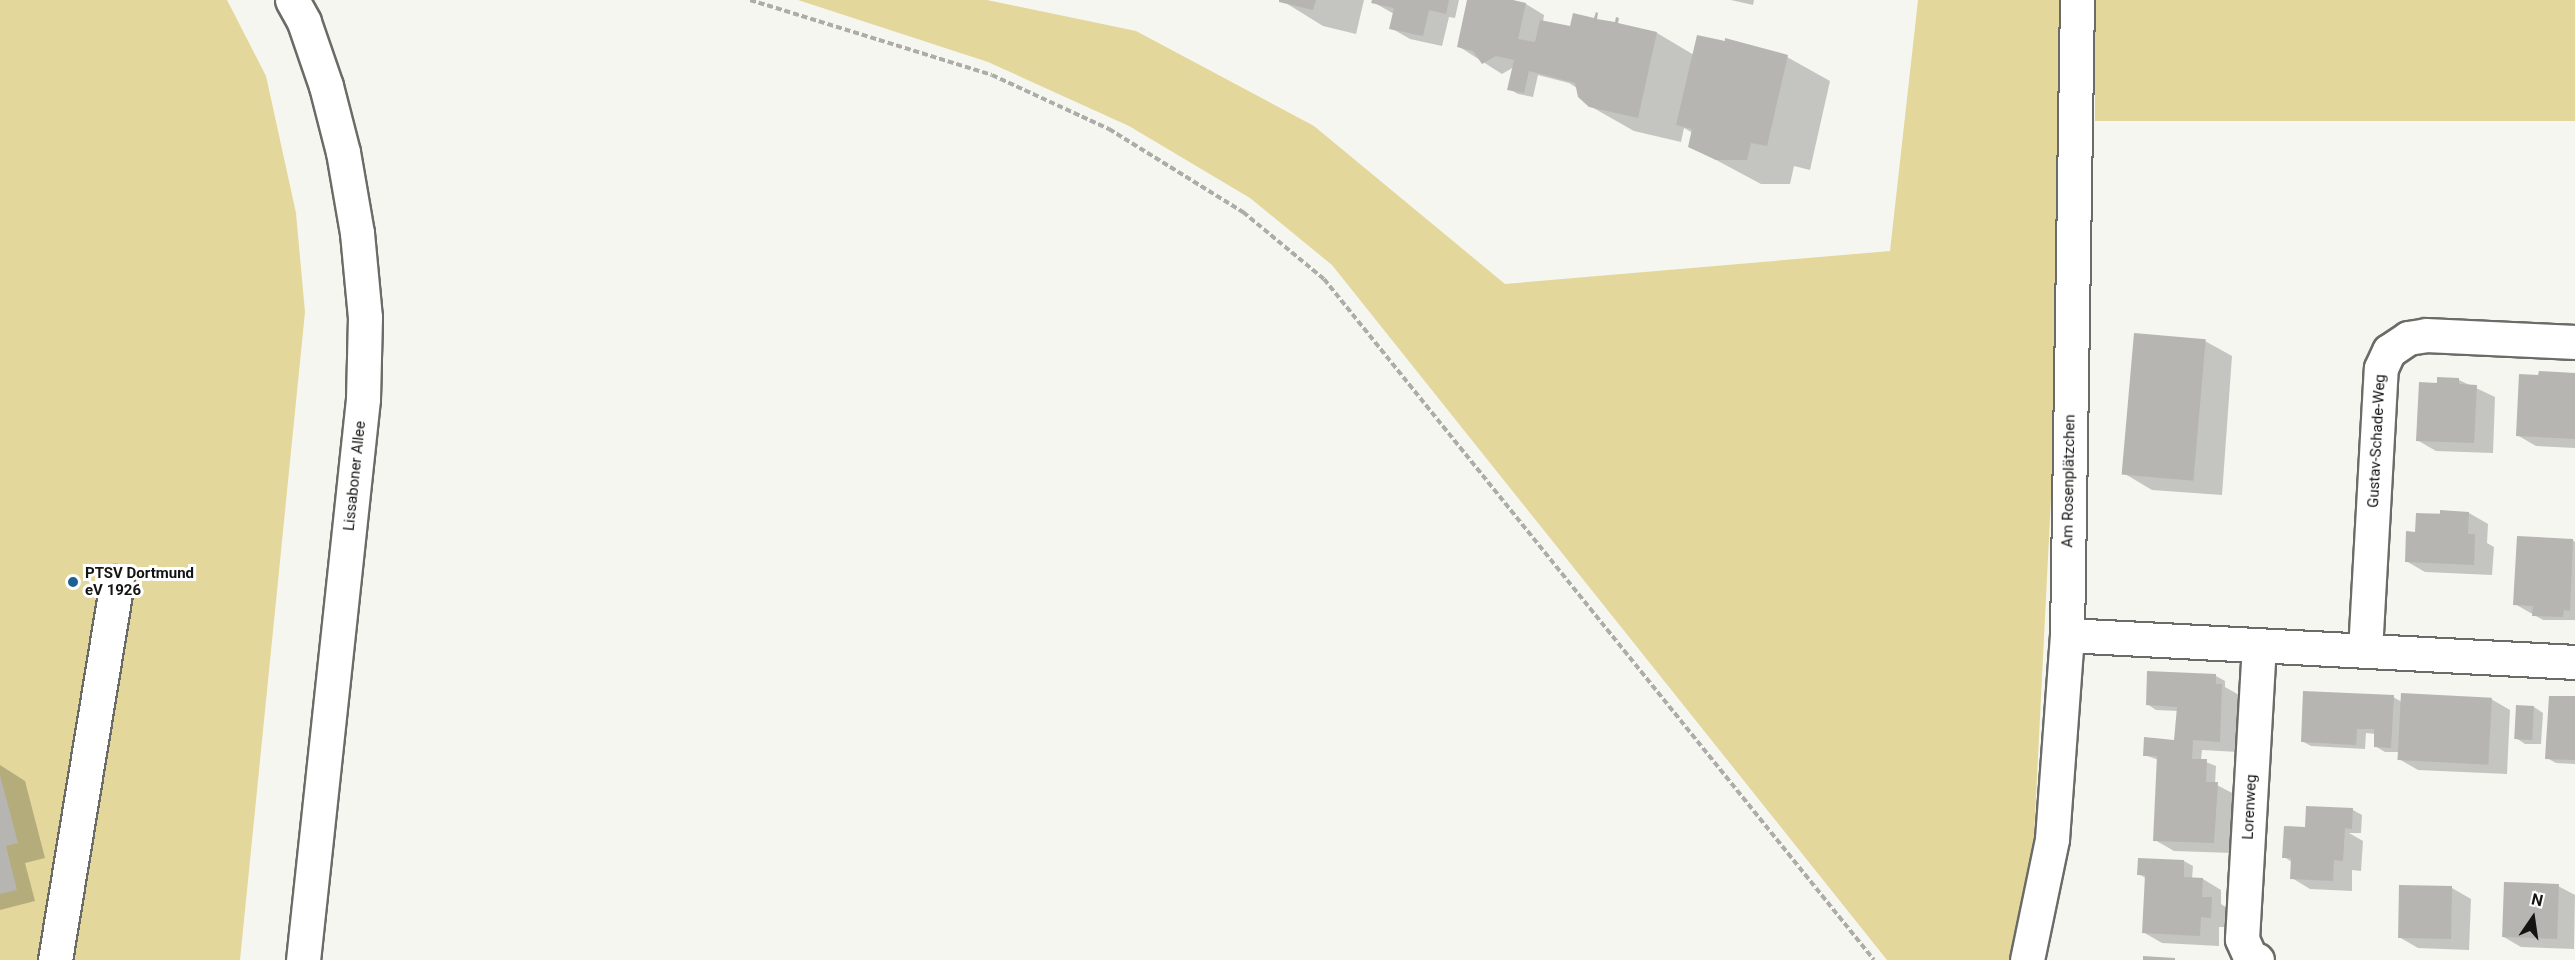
<!DOCTYPE html>
<html>
<head>
<meta charset="utf-8">
<style>
  body { margin:0 }
  #map { position:relative; width:2575px; height:960px; overflow:hidden; background:#f6f6f1; font-family:Roboto,sans-serif }
  div>[style] { position:absolute }
  .green>* { inset:0; background:#e3d79c; transform-origin:0 0 }
  .shadow>* { inset:0; background:#0003 }
  .building>* { inset:0; background:#b6b5b1; transform-origin:0 0 }
  .path>* { height:4px; margin-top:-2px; transform-origin:0; background:repeating-linear-gradient(90deg,#acaca8 0 6px,transparent 0 9px) }
  .roads { filter:drop-shadow(2px 0 #6b6b67) drop-shadow(-2px 0 #6b6b67) drop-shadow(0 2px #6b6b67) drop-shadow(0 -2px #6b6b67) }
  .minor>* { height:33px; margin:-16.5px; padding:0 16.5px; transform-origin:16.5px; border-radius:16.5px; background:#fff }
  .dots>* { width:16px; height:16px; translate:-50% -50%; box-sizing:border-box; border:3px solid #fff; border-radius:50% }
  span { translate:-50% -50%; white-space:nowrap; text-align:center; line-height:1.15; -webkit-text-stroke:6px #fff; paint-order:stroke }
  .street-label { font-size:15px; color:#141412 }
  .poi-label { font-size:15px; color:#141412; font-weight:700 }
  .left { translate:0 -50%; text-align:left }
  .north { position:absolute; left:2503px; top:888px; width:60px; height:60px; -webkit-text-stroke:4px #fff; paint-order:stroke; rotate:13deg; font-size:16px; font-weight:700; line-height:24px; text-align:center; color:#141412 }
  .north::after { content:''; display:block; margin:auto; width:21px; height:27px; background:#141412; clip-path:polygon(50% 0,100% 100%,50% 72%,0 100%) }
</style>
</head>
<body>
<div id="map">
  <div class="green">
    <div style="clip-path:polygon(0 0,227px 0,266px 76px,296px 213px,305px 312px,240px 960px,0 960px)"></div>
    <div style="clip-path:polygon(798px 0,987px 0,1136px 31px,1314px 126px,1505px 284px,1890px 251px,1918px 0,2063px 0,2055px 419px,2034px 836px,2009px 960px,1887px 960px,1332px 265px,1250px 198px,1129px 126px,988px 62px)"></div>
    <div style="left:2095px;top:0;width:480px;height:121px"></div>
  </div>
  <div class="shadow">
    <div style="clip-path:polygon(1281px 0,1364px 0,1356px 34px,1323px 26px)"></div>
    <div style="clip-path:polygon(1374px 0,1459px 0,1455px 18px,1449px 17px,1442px 46px,1410px 39px,1391px 28px,1394px 14px,1373px 2px)"></div>
    <div style="clip-path:polygon(1469px 0,1506px 0,1526px 4px,1544px 15px,1543px 22px,1569px 28px,1657px 33px,1694px 55px,1787px 57px,1830px 81px,1810px 170px,1794px 166px,1790px 184px,1761px 184px,1690px 146px,1693px 133px,1684px 128px,1681px 142px,1634px 131px,1590px 106px,1577px 88px,1569px 83px,1538px 75px,1533px 97px,1518px 94px,1509px 89px,1514px 67px,1502px 74px,1458px 46px)"></div>
    <div style="clip-path:polygon(1731px 0,1754px 0,1753px 5px)"></div>
    <div style="clip-path:polygon(2205px 341px,2232px 356px,2222px 495px,2152px 490px,2125px 474px)"></div>
    <div style="clip-path:polygon(2575px 374px,2575px 448px,2536px 446px,2517px 435px)"></div>
    <div style="clip-path:polygon(2438px 379px,2459px 380px,2495px 397px,2493px 453px,2436px 451px,2417px 440px)"></div>
    <div style="clip-path:polygon(2469px 513px,2488px 524px,2487px 543px,2494px 547px,2492px 575px,2425px 572px,2406px 561px,2416px 533px,2417px 514px)"></div>
    <div style="clip-path:polygon(2573px 540px,2575px 542px,2575px 620px,2543px 620px,2515px 604px)"></div>
    <div style="clip-path:polygon(2216px 676px,2225px 681px,2225px 687px,2241px 696px,2238px 752px,2202px 750px,2201px 760px,2216px 766px,2215px 784px,2236px 795px,2233px 853px,2174px 851px,2155px 840px,2159px 760px,2144px 755px,2176px 741px,2178px 711px,2156px 710px,2147px 704px)"></div>
    <div style="clip-path:polygon(2393px 697px,2402px 702px,2491px 699px,2510px 710px,2507px 774px,2418px 770px,2399px 759px,2399px 752px,2385px 752px,2375px 746px,2376px 734px,2366px 733px,2365px 749px,2311px 746px,2302px 741px)"></div>
    <div style="clip-path:polygon(2575px 699px,2575px 764px,2556px 763px,2547px 758px)"></div>
    <div style="clip-path:polygon(2534px 707px,2543px 713px,2541px 744px,2525px 744px,2516px 738px)"></div>
    <div style="clip-path:polygon(0 765px,25px 781px,45px 858px,25px 863px,35px 901px,0 910px)"></div>
    <div style="clip-path:polygon(2353px 810px,2362px 815px,2361px 833px,2349px 833px,2363px 841px,2361px 871px,2352px 870px,2352px 891px,2310px 889px,2292px 878px,2292px 862px,2284px 857px,2307px 828px)"></div>
    <div style="clip-path:polygon(2184px 861px,2193px 866px,2192px 879px,2203px 879px,2221px 890px,2221px 904px,2230px 910px,2229px 927px,2219px 927px,2219px 946px,2162px 943px,2143px 932px,2146px 878px,2138px 874px)"></div>
    <div style="clip-path:polygon(2400px 886px,2452px 888px,2471px 899px,2469px 950px,2418px 948px,2399px 937px)"></div>
    <div style="clip-path:polygon(2558px 886px,2575px 895px,2574px 949px,2521px 947px,2502px 936px)"></div>
  </div>
  <div class="building">
    <div style="clip-path:polygon(1279px 0,1316px 0,1313px 10px,1279px 2px)"></div>
    <div style="clip-path:polygon(1372px 0,1449px 0,1446px 14px,1429px 10px,1423px 36px,1389px 29px,1394px 8px,1371px 3px)"></div>
    <div style="clip-path:polygon(1467px 0,1513px 0,1526px 3px,1518px 39px,1535px 42px,1540px 20px,1570px 26px,1573px 13px,1594px 18px,1596px 12px,1598px 13px,1597px 19px,1615px 22px,1616px 17px,1619px 18px,1618px 23px,1657px 32px,1638px 118px,1589px 107px,1578px 97px,1575px 83px,1529px 71px,1524px 93px,1507px 90px,1514px 60px,1496px 56px,1482px 64px,1473px 51px,1457px 47px)"></div>
    <div style="clip-path:polygon(1697px 35px,1725px 41px,1725px 38px,1788px 55px,1767px 146px,1751px 143px,1747px 160px,1716px 160px,1688px 147px,1692px 129px,1676px 125px)"></div>
    <div style="left:2134px;top:333px;width:72px;height:142px;rotate:5deg"></div>
    <div style="clip-path:polygon(2539px 371px,2575px 373px,2575px 439px,2516px 436px,2519px 374px,2538px 375px)"></div>
    <div style="clip-path:polygon(2437px 377px,2459px 378px,2459px 384px,2477px 385px,2474px 443px,2416px 441px,2419px 382px,2437px 383px)"></div>
    <div style="clip-path:polygon(2440px 510px,2469px 512px,2468px 534px,2475px 534px,2474px 565px,2405px 562px,2406px 531px,2415px 532px,2416px 513px,2440px 514px)"></div>
    <div style="clip-path:polygon(2517px 536px,2573px 539px,2570px 611px,2564px 610px,2563px 617px,2532px 616px,2533px 606px,2513px 605px)"></div>
    <div style="clip-path:polygon(2147px 671px,2216px 674px,2216px 684px,2222px 684px,2220px 742px,2193px 740px,2192px 759px,2207px 759px,2206px 782px,2218px 782px,2214px 843px,2153px 841px,2157px 756px,2143px 756px,2144px 737px,2174px 740px,2177px 707px,2146px 705px)"></div>
    <div style="clip-path:polygon(2303px 691px,2394px 695px,2391px 748px,2374px 747px,2374px 729px,2357px 729px,2356px 745px,2301px 742px)"></div>
    <div style="left:2401px;top:693px;width:91px;height:67px;rotate:3deg"></div>
    <div style="clip-path:polygon(2549px 696px,2575px 696px,2575px 760px,2545px 759px)"></div>
    <div style="left:2516px;top:705px;width:18px;height:34px;rotate:3deg"></div>
    <div style="clip-path:polygon(0 775px,18px 843px,6px 846px,17px 890px,0 894px)"></div>
    <div style="clip-path:polygon(2306px 806px,2353px 808px,2352px 829px,2345px 828px,2343px 861px,2334px 860px,2333px 881px,2290px 879px,2291px 858px,2282px 858px,2284px 826px,2305px 827px)"></div>
    <div style="clip-path:polygon(2138px 858px,2184px 860px,2184px 877px,2203px 878px,2202px 897px,2212px 897px,2211px 918px,2201px 917px,2200px 936px,2142px 933px,2145px 875px,2137px 875px)"></div>
    <div style="left:2504px;top:882px;width:55px;height:55px;rotate:2deg"></div>
    <div style="left:2399px;top:885px;width:53px;height:53px;rotate:1deg"></div>
    <div style="clip-path:polygon(2143px 956px,2175px 958px,2175px 960px,2143px 960px)"></div>
  </div>
  <div class="path">
    <div style="left:750px;top:0;width:253px;rotate:17.2deg"></div>
    <div style="left:992px;top:75px;width:129px;rotate:24.8deg"></div>
    <div style="left:1109px;top:129px;width:158px;rotate:31.8deg"></div>
    <div style="left:1243px;top:212px;width:105px;rotate:39.6deg"></div>
    <div style="left:1324px;top:279px;width:875px;rotate:51.07deg"></div>
  </div>
  <div class="roads">
    <div class="minor">
      <div style="left:292px;top:0;width:25px;rotate:61deg"></div>
      <div style="left:304px;top:22px;width:68px;rotate:71deg"></div>
      <div style="left:326px;top:86px;width:68px;rotate:75.6deg"></div>
      <div style="left:343px;top:152px;width:82px;rotate:80.2deg"></div>
      <div style="left:357px;top:233px;width:84px;rotate:84.6deg"></div>
      <div style="left:365px;top:317px;width:82px;rotate:91.4deg"></div>
      <div style="left:363px;top:399px;width:564px;rotate:96.1deg"></div>
      <div style="left:2067px;top:635px;width:509px;rotate:3.04deg"></div>
      <div style="left:2365px;top:651px;width:283px;rotate:-86.8deg"></div>
      <div style="left:2381px;top:368px;width:19px;rotate:-65deg"></div>
      <div style="left:2389px;top:351px;width:23px;rotate:-34deg"></div>
      <div style="left:2408px;top:338px;width:18px;rotate:-9deg"></div>
      <div style="left:2426px;top:335px;width:149px;rotate:2.7deg"></div>
      <div style="left:55px;top:960px;width:383px;rotate:-80.7deg"></div>
      <div style="left:2027px;top:960px;width:124px;rotate:-78.3deg"></div>
      <div style="left:2052px;top:839px;width:205px;rotate:-85.8deg"></div>
      <div style="left:2067px;top:635px;width:635px;rotate:-89.1deg"></div>
      <div style="left:2257px;top:960px;width:8px;rotate:-157deg"></div>
      <div style="left:2250px;top:957px;width:20px;rotate:-114deg"></div>
      <div style="left:2242px;top:939px;width:292px;rotate:-86.7deg"></div>
    </div>
  </div>
  <div class="dots">
    <div style="left:73px;top:582px;background:#1c6196"></div>
  </div>
  <div class="street-label">
    <span style="left:2377px;top:441px;rotate:-87deg">Gustav-Schade-Weg</span>
    <span style="left:355px;top:476px;rotate:-84deg">Lissaboner Allee</span>
    <span style="left:2069px;top:481px;rotate:-89deg">Am Rosenplätzchen</span>
    <span style="left:2250px;top:807px;rotate:-87deg">Lorenweg</span>
  </div>
  <div class="poi-label">
    <span class="left" style="left:85px;top:582px">PTSV Dortmund<br>eV 1926</span>
  </div>
  <div class="north">N</div>
</div>
</body>
</html>
